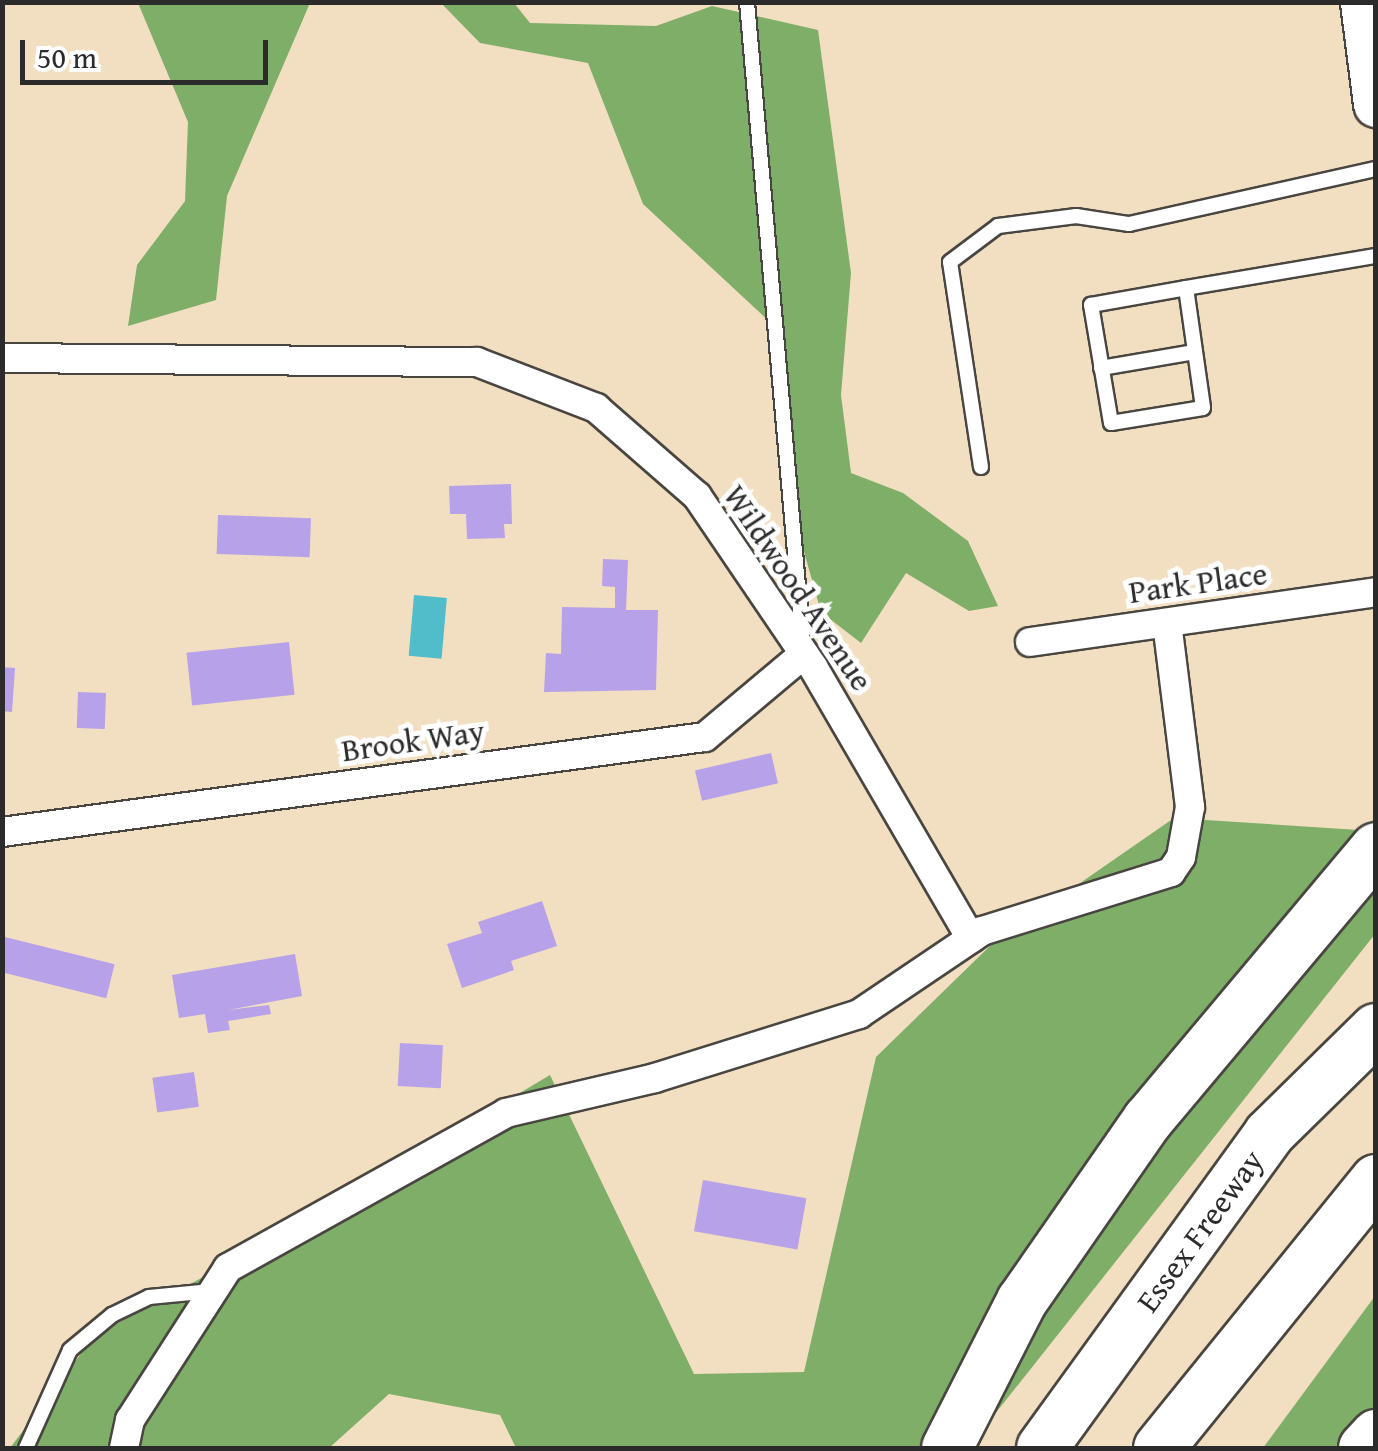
<!DOCTYPE html>
<html>
<head>
<meta charset="utf-8">
<style>
  body { margin:0 }
  #map { position:relative; width:1378px; height:1451px; overflow:hidden; background:#f2dec0; font-family:"Gentium Book Plus",serif }
  div>[style] { position:absolute }
  .forest>* { inset:0; background:#7eae68 }
  .water>* { inset:0; background:#51bdca; transform-origin:0 0 }
  .building>* { inset:0; background:#b7a1e8; transform-origin:0 0 }
  .roads { filter:drop-shadow(2px 0 #494641) drop-shadow(-2px 0 #494641) drop-shadow(0 2px #494641) drop-shadow(0 -2px #494641) }
  .service>* { height:14px; margin:-7px; padding:0 7px; transform-origin:7px; border-radius:7px; background:#fff }
  .minor>* { height:28px; margin:-14px; padding:0 14px; transform-origin:14px; border-radius:14px; background:#fff }
  .primary>* { height:45px; margin:-22.5px; padding:0 22.5px; transform-origin:22.5px; border-radius:22.5px; background:#fff }
  .motorway>* { height:50px; margin:-25px; padding:0 25px; transform-origin:25px; border-radius:25px; background:#fff }
  span { translate:-50% -50%; white-space:nowrap; text-align:center; line-height:1.15; -webkit-text-stroke:10px #fff; paint-order:stroke }
  .street-label { font-size:32px; color:#2b2b2b }
  .frame { position:absolute; inset:0; border:5px solid #2b2b2b; pointer-events:none }
  .scale { position:absolute; left:20px; top:40px; width:248px; height:45px; box-sizing:border-box; border:5px solid #2b2b2b; border-top:0; padding-left:12px; font-size:30px; line-height:35px; white-space:nowrap; color:#2b2b2b; -webkit-text-stroke:8px #fff; paint-order:stroke }
</style>
</head>
<body>
<div id="map">
  <div class="forest">
    <div style="clip-path:polygon(138px 3px,310px 3px,227px 196px,216px 300px,128px 326px,137px 265px,185px 201px,188px 122px)"></div>
    <div style="clip-path:polygon(441px 3px,514px 3px,530px 23px,656px 26px,712px 6px,818px 30px,851px 273px,841px 395px,851px 473px,903px 493px,968px 541px,998px 606px,969px 611px,906px 573px,861px 643px,821px 612px,790px 502px,771px 323px,643px 204px,588px 63px,480px 43px)"></div>
    <div style="clip-path:polygon(1174px 818px,1374px 831px,1375px 934px,968px 1448px,516px 1448px,500px 1415px,389px 1394px,329px 1448px,10px 1448px,95px 1335px,289px 1231px,550px 1075px,694px 1374px,804px 1372px,876px 1057px,992px 944px)"></div>
    <div style="clip-path:polygon(1375px 1296px,1375px 1448px,1263px 1448px)"></div>
  </div>
  <div class="water">
    <div style="left:414px;top:595px;width:33px;height:61px;rotate:5deg"></div>
  </div>
  <div class="building">
    <div style="clip-path:polygon(511px 484px,512px 524px,504px 524px,505px 538px,467px 539px,466px 514px,450px 514px,449px 486px)"></div>
    <div style="left:218px;top:515px;width:93px;height:39px;rotate:2deg"></div>
    <div style="clip-path:polygon(603px 559px,628px 560px,626px 610px,658px 610px,656px 690px,544px 692px,546px 653px,561px 654px,562px 607px,615px 608px,615px 587px,602px 586px)"></div>
    <div style="left:289px;top:642px;width:53px;height:103px;rotate:84deg"></div>
    <div style="clip-path:polygon(2px 667px,15px 668px,12px 712px,2px 711px)"></div>
    <div style="left:78px;top:692px;width:28px;height:36px;rotate:2deg"></div>
    <div style="left:771px;top:753px;width:31px;height:78px;rotate:77deg"></div>
    <div style="clip-path:polygon(542px 901px,557px 946px,511px 961px,514px 970px,462px 988px,447px 944px,482px 933px,478px 922px)"></div>
    <div style="left:5px;top:937px;width:113px;height:35px;rotate:14deg"></div>
    <div style="clip-path:polygon(295px 954px,302px 996px,228px 1010px,269px 1005px,271px 1014px,228px 1021px,230px 1030px,208px 1033px,205px 1014px,179px 1018px,172px 975px)"></div>
    <div style="left:400px;top:1043px;width:43px;height:43px;rotate:3deg"></div>
    <div style="left:194px;top:1072px;width:35px;height:42px;rotate:82deg"></div>
    <div style="left:703px;top:1180px;width:105px;height:52px;rotate:10deg"></div>
  </div>
  <div class="roads">
    <div class="service">
      <div style="left:747px;top:2px;width:644px;rotate:85.01deg"></div>
      <div style="left:1186px;top:288px;width:121px;rotate:81.9deg"></div>
      <div style="left:1203px;top:408px;width:93px;rotate:170.7deg"></div>
      <div style="left:1111px;top:423px;width:120px;rotate:-99.6deg"></div>
      <div style="left:1091px;top:305px;width:97px;rotate:-10.1deg"></div>
      <div style="left:1186px;top:288px;width:193px;rotate:-9.6deg"></div>
      <div style="left:1101px;top:368px;width:95px;rotate:-9.7deg"></div>
      <div style="left:981px;top:467px;width:207px;rotate:-98.6deg"></div>
      <div style="left:950px;top:262px;width:60px;rotate:-36.9deg"></div>
      <div style="left:998px;top:226px;width:79px;rotate:-7.3deg"></div>
      <div style="left:1076px;top:216px;width:54px;rotate:8.6deg"></div>
      <div style="left:1129px;top:224px;width:253px;rotate:-12.6deg"></div>
      <div style="left:26px;top:1448px;width:107px;rotate:-65.8deg"></div>
      <div style="left:70px;top:1350px;width:55px;rotate:-39.8deg"></div>
      <div style="left:112px;top:1315px;width:41px;rotate:-25.9deg"></div>
      <div style="left:149px;top:1297px;width:63px;rotate:-5.4deg"></div>
    </div>
    <div class="minor">
      <div style="left:2px;top:358px;width:475px;rotate:0.5deg"></div>
      <div style="left:477px;top:362px;width:128px;rotate:21.1deg"></div>
      <div style="left:596px;top:408px;width:134px;rotate:41.1deg"></div>
      <div style="left:697px;top:496px;width:207px;rotate:55.8deg"></div>
      <div style="left:813px;top:667px;width:314px;rotate:59.8deg"></div>
      <div style="left:1030px;top:642px;width:350px;rotate:-8.2deg"></div>
      <div style="left:2px;top:832px;width:709px;rotate:-7.7deg"></div>
      <div style="left:705px;top:737px;width:129px;rotate:-40deg"></div>
      <div style="left:124px;top:1448px;width:29px;rotate:-78deg"></div>
      <div style="left:130px;top:1420px;width:181px;rotate:-57.2deg"></div>
      <div style="left:228px;top:1268px;width:318px;rotate:-29.1deg"></div>
      <div style="left:506px;top:1113px;width:153px;rotate:-13.2deg"></div>
      <div style="left:655px;top:1078px;width:214px;rotate:-17.4deg"></div>
      <div style="left:859px;top:1014px;width:148px;rotate:-34deg"></div>
      <div style="left:982px;top:931px;width:198px;rotate:-17.3deg"></div>
      <div style="left:1171px;top:872px;width:18px;rotate:-56deg"></div>
      <div style="left:1181px;top:857px;width:51px;rotate:-79.8deg"></div>
      <div style="left:1190px;top:807px;width:185px;rotate:-97.1deg"></div>
    </div>
    <div class="primary">
      <div style="left:1363px;top:2px;width:103px;rotate:82.7deg"></div>
    </div>
    <div class="motorway">
      <div style="left:947px;top:1448px;width:165px;rotate:-63deg"></div>
      <div style="left:1022px;top:1301px;width:221px;rotate:-55.2deg"></div>
      <div style="left:1148px;top:1120px;width:355px;rotate:-50deg"></div>
      <div style="left:1042px;top:1448px;width:387px;rotate:-54.1deg"></div>
      <div style="left:1269px;top:1134px;width:150px;rotate:-44.5deg"></div>
      <div style="left:1159px;top:1448px;width:345px;rotate:-51deg"></div>
      <div style="left:1364px;top:1448px;width:18px;rotate:-47deg"></div>
    </div>
  </div>
  <div class="street-label">
    <span style="left:1198px;top:583px;rotate:-8deg">Park Place</span>
    <span style="left:798px;top:588px;rotate:56deg">Wildwood Avenue</span>
    <span style="left:413px;top:741px;rotate:-8deg">Brook Way</span>
    <span style="left:1200px;top:1231px;rotate:-54deg">Essex Freeway</span>
  </div>
  <div class="frame"></div>
  <div class="scale">50 m</div>
</div>
</body>
</html>
